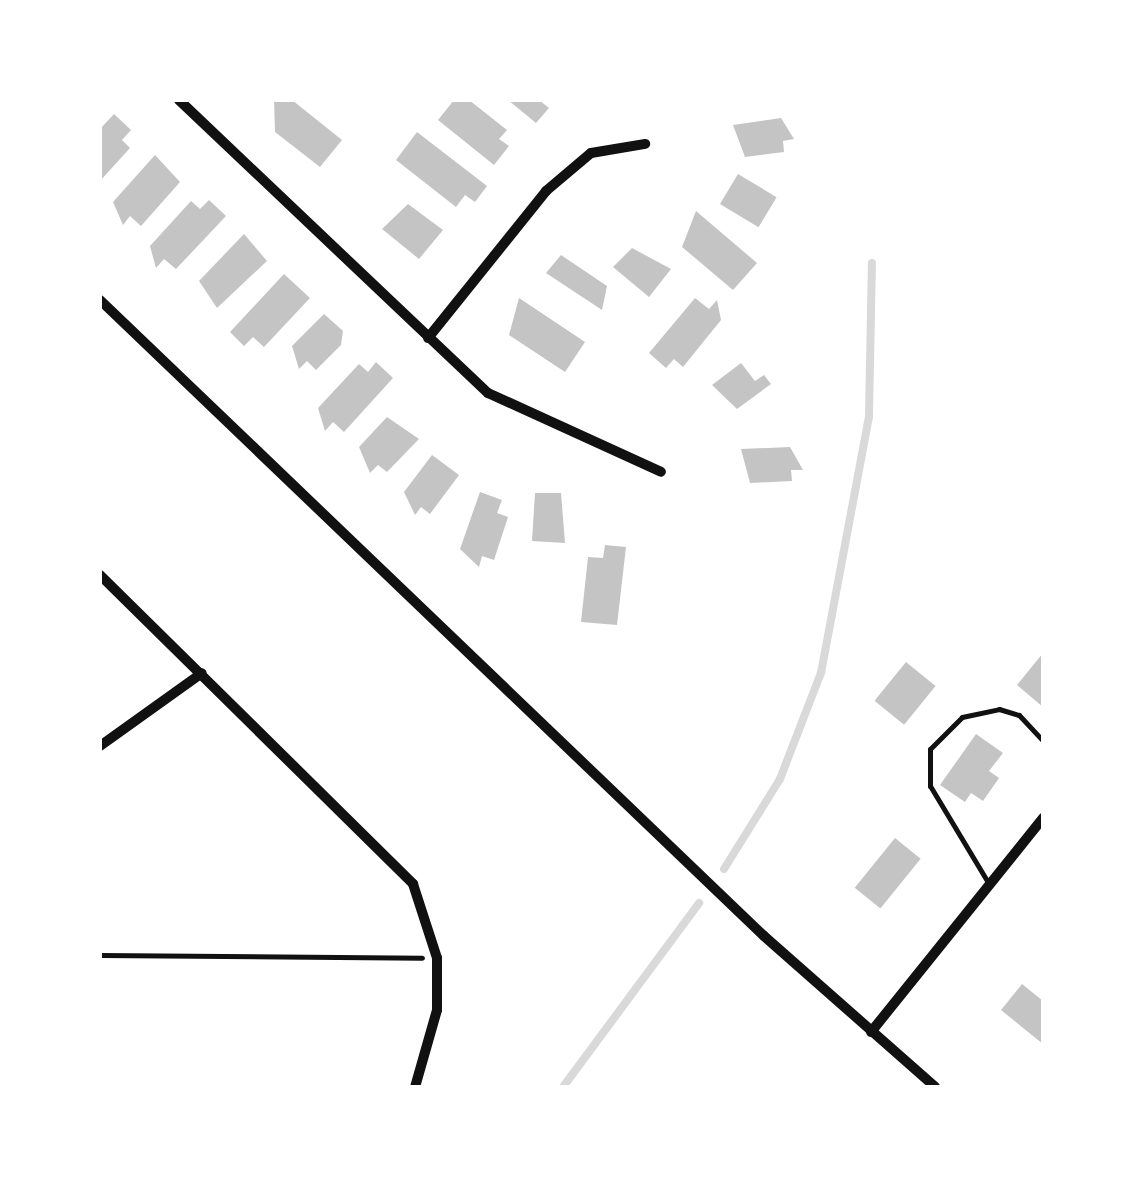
<!DOCTYPE html>
<html>
<head>
<meta charset="utf-8">
<style>
  body { margin:0 }
  #map { position:relative; width:1143px; height:1187px; overflow:hidden; background:#fff; font-family:"Fira Sans",sans-serif }
  div>[style] { position:absolute }
  .stream>* { height:8px; margin:-4px; padding:0 4px; transform-origin:4px; border-radius:4px; background:#d9d9d9 }
  .building>* { inset:0; background:#c4c4c4; transform-origin:0 0 }
  .path>* { height:5px; margin:-2.5px; padding:0 2.5px; transform-origin:2.5px; border-radius:2.5px; background:#111 }
  .service>* { height:5px; margin:-2.5px; padding:0 2.5px; transform-origin:2.5px; border-radius:2.5px; background:#111 }
  .minor>* { height:10px; margin:-5px; padding:0 5px; transform-origin:5px; border-radius:5px; background:#111 }
  span { translate:-50% -50%; white-space:nowrap; text-align:center; line-height:1.15; -webkit-text-stroke:8px #fff; paint-order:stroke }
  .frame { position:absolute; inset:0; border:102px solid #fff; pointer-events:none }
</style>
</head>
<body>
<div id="map">
  <div class="stream">
    <div style="left:724px;top:869px;width:106px;rotate:-58.1deg"></div>
    <div style="left:780px;top:779px;width:114px;rotate:-68.9deg"></div>
    <div style="left:821px;top:673px;width:261px;rotate:-79.4deg"></div>
    <div style="left:869px;top:416px;width:153px;rotate:-88.9deg"></div>
    <div style="left:563px;top:1087px;width:229px;rotate:-53.5deg"></div>
  </div>
  <div class="building">
    <div style="clip-path:polygon(274px 100px,292px 100px,342px 140px,320px 167px,275px 132px)"></div>
    <div style="clip-path:polygon(454px 100px,469px 100px,507px 130px,499px 139px,509px 146px,494px 165px,438px 120px)"></div>
    <div style="clip-path:polygon(508px 100px,539px 100px,549px 108px,536px 123px)"></div>
    <div style="clip-path:polygon(114px 114px,131px 130px,122px 140px,130px 148px,100px 181px,100px 129px)"></div>
    <div style="clip-path:polygon(781px 118px,794px 139px,783px 141px,784px 152px,745px 157px,733px 125px)"></div>
    <div style="clip-path:polygon(417px 132px,487px 186px,475px 202px,465px 195px,456px 207px,396px 160px)"></div>
    <div style="clip-path:polygon(155px 155px,180px 182px,141px 226px,130px 216px,123px 225px,113px 202px)"></div>
    <div style="left:738px;top:174px;width:45px;height:35px;rotate:31deg"></div>
    <div style="clip-path:polygon(209px 200px,226px 216px,176px 269px,164px 259px,156px 268px,150px 246px,191px 201px,200px 209px)"></div>
    <div style="clip-path:polygon(408px 204px,443px 230px,419px 259px,382px 229px)"></div>
    <div style="clip-path:polygon(696px 211px,757px 263px,733px 290px,682px 247px)"></div>
    <div style="clip-path:polygon(244px 234px,267px 261px,217px 308px,199px 281px)"></div>
    <div style="clip-path:polygon(632px 248px,671px 269px,649px 297px,613px 267px)"></div>
    <div style="clip-path:polygon(561px 255px,607px 286px,602px 310px,546px 273px)"></div>
    <div style="clip-path:polygon(284px 274px,310px 298px,264px 347px,253px 337px,244px 346px,230px 332px)"></div>
    <div style="clip-path:polygon(519px 298px,585px 342px,565px 372px,509px 335px)"></div>
    <div style="clip-path:polygon(695px 298px,709px 309px,717px 300px,721px 320px,683px 367px,674px 359px,666px 368px,649px 353px)"></div>
    <div style="clip-path:polygon(324px 314px,343px 331px,341px 345px,316px 370px,307px 361px,299px 369px,292px 346px)"></div>
    <div style="clip-path:polygon(376px 362px,393px 378px,344px 432px,333px 422px,325px 431px,318px 408px,359px 364px,368px 372px)"></div>
    <div style="clip-path:polygon(741px 363px,755px 381px,764px 375px,771px 384px,737px 409px,712px 385px)"></div>
    <div style="clip-path:polygon(387px 417px,419px 439px,387px 472px,378px 465px,370px 473px,359px 447px)"></div>
    <div style="clip-path:polygon(790px 447px,803px 470px,791px 470px,792px 481px,750px 483px,741px 449px)"></div>
    <div style="clip-path:polygon(432px 455px,459px 475px,430px 514px,421px 507px,415px 515px,404px 492px)"></div>
    <div style="clip-path:polygon(480px 492px,502px 500px,497px 513px,508px 517px,494px 560px,482px 556px,479px 567px,460px 549px)"></div>
    <div style="clip-path:polygon(535px 493px,561px 493px,565px 543px,532px 541px)"></div>
    <div style="clip-path:polygon(605px 545px,626px 547px,617px 625px,581px 622px,588px 557px,603px 558px)"></div>
    <div style="clip-path:polygon(1043px 653px,1043px 707px,1017px 685px)"></div>
    <div style="left:906px;top:662px;width:38px;height:50px;rotate:39deg"></div>
    <div style="clip-path:polygon(976px 734px,1003px 753px,989px 771px,999px 778px,983px 801px,971px 793px,965px 802px,940px 785px)"></div>
    <div style="left:895px;top:838px;width:33px;height:64px;rotate:39deg"></div>
    <div style="clip-path:polygon(1022px 984px,1043px 1001px,1043px 1044px,1001px 1010px)"></div>
  </div>
  <div class="path">
    <div style="left:100px;top:955px;width:322px;rotate:0.5deg"></div>
  </div>
  <div class="service">
    <div style="left:989px;top:884px;width:114px;rotate:-121deg"></div>
    <div style="left:930px;top:786px;width:37px;rotate:-90deg"></div>
    <div style="left:930px;top:749px;width:45px;rotate:-45deg"></div>
    <div style="left:962px;top:717px;width:38px;rotate:-12deg"></div>
    <div style="left:999px;top:709px;width:21px;rotate:17deg"></div>
    <div style="left:1019px;top:715px;width:35px;rotate:47deg"></div>
  </div>
  <div class="minor">
    <div style="left:179px;top:100px;width:426px;rotate:43.5deg"></div>
    <div style="left:488px;top:393px;width:190px;rotate:24.5deg"></div>
    <div style="left:100px;top:300px;width:919px;rotate:43.77deg"></div>
    <div style="left:764px;top:936px;width:228px;rotate:41.4deg"></div>
    <div style="left:428px;top:338px;width:189px;rotate:-51.2deg"></div>
    <div style="left:546px;top:191px;width:59px;rotate:-40.2deg"></div>
    <div style="left:591px;top:153px;width:55px;rotate:-9.5deg"></div>
    <div style="left:100px;top:575px;width:440px;rotate:44.6deg"></div>
    <div style="left:413px;top:884px;width:78px;rotate:72deg"></div>
    <div style="left:437px;top:958px;width:52px;rotate:90deg"></div>
    <div style="left:437px;top:1010px;width:80px;rotate:105.9deg"></div>
    <div style="left:100px;top:746px;width:125px;rotate:-35.6deg"></div>
    <div style="left:871px;top:1032px;width:275px;rotate:-51.2deg"></div>
  </div>
  <div class="frame"></div>
</div>
</body>
</html>
